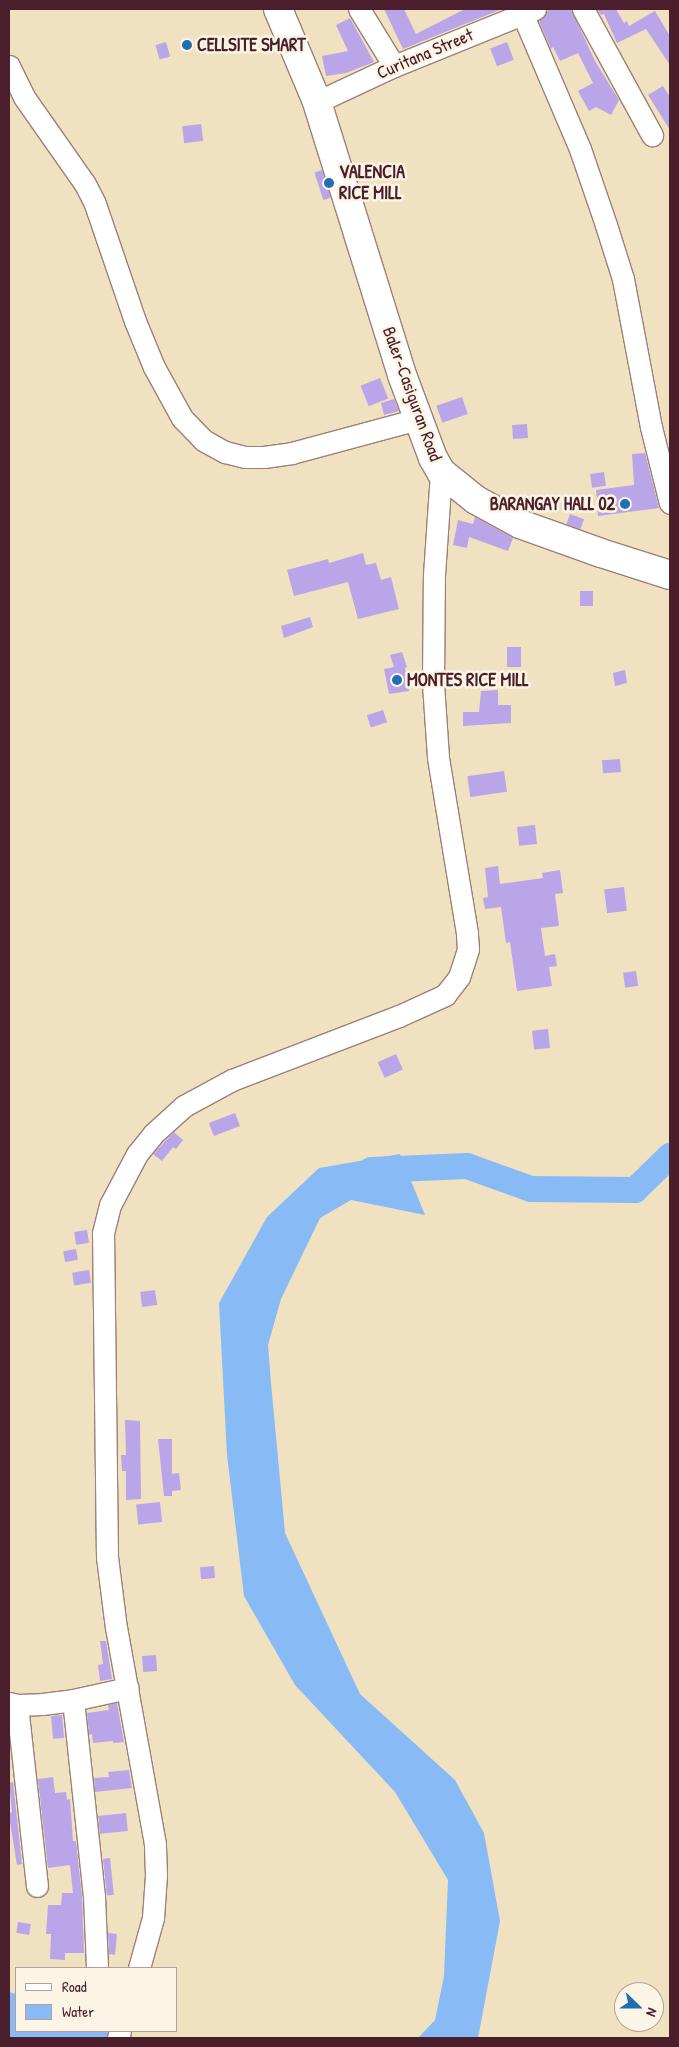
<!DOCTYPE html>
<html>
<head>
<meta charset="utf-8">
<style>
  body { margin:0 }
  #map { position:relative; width:679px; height:2047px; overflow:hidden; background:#f0e1c1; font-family:"Patrick Hand",sans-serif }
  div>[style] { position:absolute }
  .water>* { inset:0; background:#88bbf6 }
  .river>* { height:26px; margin:-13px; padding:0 13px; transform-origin:13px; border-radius:13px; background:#88bbf6 }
  .building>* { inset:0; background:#baa5e8; transform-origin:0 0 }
  .roads { filter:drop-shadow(1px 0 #9d8076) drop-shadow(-1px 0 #9d8076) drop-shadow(0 1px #9d8076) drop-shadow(0 -1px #9d8076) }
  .minor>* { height:21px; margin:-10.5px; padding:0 10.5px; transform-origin:10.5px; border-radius:10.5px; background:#fff }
  .major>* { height:28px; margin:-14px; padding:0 14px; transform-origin:14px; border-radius:14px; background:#fff }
  .dots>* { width:14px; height:14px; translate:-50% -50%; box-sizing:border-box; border:2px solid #fcf5e5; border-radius:50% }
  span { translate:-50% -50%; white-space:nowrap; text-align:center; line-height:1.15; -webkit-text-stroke:5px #fcf5e5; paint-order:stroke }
  .poi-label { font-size:18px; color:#4a1f2b; font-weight:700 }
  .left { translate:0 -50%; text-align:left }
  .right { translate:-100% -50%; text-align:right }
  .street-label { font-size:18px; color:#4a1f2b }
  .frame { position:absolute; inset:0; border:10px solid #4a1f2b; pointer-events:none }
  .legend { position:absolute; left:15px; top:1967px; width:162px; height:65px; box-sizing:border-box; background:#fcf5e5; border:1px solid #b59f9b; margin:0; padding:6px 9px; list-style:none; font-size:15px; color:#4a1f2b }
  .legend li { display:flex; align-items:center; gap:10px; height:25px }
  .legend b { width:25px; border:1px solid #b59f9b }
  .north { position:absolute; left:614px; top:1982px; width:50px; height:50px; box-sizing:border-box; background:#fcf5e5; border:1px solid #b59f9b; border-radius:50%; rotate:112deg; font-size:14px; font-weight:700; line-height:20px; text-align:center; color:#4a1f2b }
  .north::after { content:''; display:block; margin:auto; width:18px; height:22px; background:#1f6fb2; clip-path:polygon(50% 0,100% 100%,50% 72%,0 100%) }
</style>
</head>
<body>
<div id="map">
  <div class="water">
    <div style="clip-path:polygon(400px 1154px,425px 1215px,351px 1200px,320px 1218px,281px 1299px,268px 1345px,271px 1383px,285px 1533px,360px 1694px,455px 1780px,484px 1833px,500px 1921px,478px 2038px,418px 2038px,435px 2020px,444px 1976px,448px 1880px,395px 1792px,295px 1685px,244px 1596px,227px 1455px,219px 1303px,267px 1217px,319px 1168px)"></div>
    <div style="clip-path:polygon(9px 1992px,16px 1994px,16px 2031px,108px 2031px,119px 2038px,9px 2038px)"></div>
  </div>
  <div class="river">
    <div style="left:371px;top:1170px;width:96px;rotate:-2.4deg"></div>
    <div style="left:467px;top:1166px;width:68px;rotate:19.8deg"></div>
    <div style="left:531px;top:1189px;width:104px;rotate:0.6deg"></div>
    <div style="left:635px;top:1190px;width:49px;rotate:-44.2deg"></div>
  </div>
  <div class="building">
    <div style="clip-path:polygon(384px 9px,404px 9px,416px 34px,465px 9px,502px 9px,403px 49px)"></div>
    <div style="clip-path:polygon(571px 9px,595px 61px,619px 100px,611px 115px,596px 107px,589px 111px,578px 91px,593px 83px,578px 53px,560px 61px,553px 47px,551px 49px,539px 21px,544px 17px,549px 9px)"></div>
    <div style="clip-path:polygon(597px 9px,616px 9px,624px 23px,627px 21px,629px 26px,655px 11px,670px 36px,670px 65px,646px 29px,617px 43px,604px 14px,601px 15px)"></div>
    <div style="clip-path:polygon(350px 18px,374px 62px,346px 73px,326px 76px,322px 56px,348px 51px,336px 25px)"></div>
    <div style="left:166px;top:42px;width:15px;height:11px;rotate:74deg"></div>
    <div style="left:507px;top:42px;width:19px;height:18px;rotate:69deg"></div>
    <div style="clip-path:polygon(663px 86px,670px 97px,670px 130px,648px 95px)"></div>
    <div style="left:201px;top:124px;width:17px;height:19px;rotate:83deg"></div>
    <div style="left:322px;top:170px;width:29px;height:8px;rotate:72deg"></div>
    <div style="left:380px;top:378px;width:22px;height:21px;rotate:68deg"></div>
    <div style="left:462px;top:397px;width:18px;height:27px;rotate:71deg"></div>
    <div style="clip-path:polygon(394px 399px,399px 411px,384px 415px,381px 403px)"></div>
    <div style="left:527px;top:424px;width:14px;height:15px;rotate:86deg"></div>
    <div style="clip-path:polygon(645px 453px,659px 508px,598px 516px,596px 490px,634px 485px,632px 454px)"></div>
    <div style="left:604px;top:472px;width:14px;height:14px;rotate:82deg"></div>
    <div style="left:570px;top:514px;width:15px;height:11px;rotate:20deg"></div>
    <div style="clip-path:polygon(475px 517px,513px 538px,508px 551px,469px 537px,467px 548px,453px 545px,458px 520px,473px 524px)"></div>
    <div style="clip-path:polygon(363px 553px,366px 565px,376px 563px,381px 580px,391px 577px,399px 609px,358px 619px,348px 582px,294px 596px,287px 570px,328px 559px,329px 563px)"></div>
    <div style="left:593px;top:591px;width:15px;height:13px;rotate:90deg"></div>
    <div style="clip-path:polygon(310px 617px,313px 627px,284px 638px,281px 626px)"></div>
    <div style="left:507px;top:647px;width:14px;height:20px"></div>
    <div style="clip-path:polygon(402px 652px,407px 667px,405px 668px,409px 691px,389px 694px,384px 669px,394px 667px,390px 655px)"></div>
    <div style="clip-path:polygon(625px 670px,627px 683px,615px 686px,613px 673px)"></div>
    <div style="clip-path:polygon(498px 690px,498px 705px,511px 705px,511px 723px,463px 726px,463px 712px,479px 712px,481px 691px)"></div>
    <div style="left:383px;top:710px;width:13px;height:17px;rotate:72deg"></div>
    <div style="left:620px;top:759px;width:13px;height:18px;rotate:86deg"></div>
    <div style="left:504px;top:771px;width:21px;height:37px;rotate:82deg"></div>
    <div style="left:535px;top:825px;width:19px;height:18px;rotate:84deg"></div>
    <div style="clip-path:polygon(498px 866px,500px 884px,543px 878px,542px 873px,560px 870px,563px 893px,555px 894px,559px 926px,541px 928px,545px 956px,555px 954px,557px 966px,549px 967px,552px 986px,517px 991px,510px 942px,506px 943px,501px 907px,485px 909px,483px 898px,488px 897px,485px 868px)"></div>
    <div style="left:624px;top:887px;width:24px;height:20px;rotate:83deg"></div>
    <div style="left:636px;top:971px;width:15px;height:13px;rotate:82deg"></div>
    <div style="left:548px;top:1029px;width:19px;height:16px;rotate:84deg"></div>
    <div style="left:396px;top:1054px;width:17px;height:20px;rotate:66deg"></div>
    <div style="left:235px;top:1113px;width:14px;height:28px;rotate:69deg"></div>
    <div style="clip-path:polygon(174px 1132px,183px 1140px,176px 1149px,173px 1147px,162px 1161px,153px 1154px)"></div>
    <div style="left:87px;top:1230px;width:13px;height:13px;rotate:81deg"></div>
    <div style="left:76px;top:1249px;width:11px;height:13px;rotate:80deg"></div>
    <div style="left:89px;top:1270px;width:13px;height:17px;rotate:81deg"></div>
    <div style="left:155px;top:1290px;width:15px;height:15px;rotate:82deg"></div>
    <div style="clip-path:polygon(125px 1420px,140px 1421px,141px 1499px,126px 1500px,126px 1471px,122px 1471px,121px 1455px,126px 1455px)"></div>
    <div style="clip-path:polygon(158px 1439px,172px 1439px,172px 1474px,179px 1473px,181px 1490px,172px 1491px,172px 1496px,164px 1496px)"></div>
    <div style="left:160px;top:1502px;width:20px;height:24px;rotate:84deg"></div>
    <div style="left:214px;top:1566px;width:12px;height:14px;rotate:85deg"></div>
    <div style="clip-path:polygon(100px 1641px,106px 1641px,112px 1679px,100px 1681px,98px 1665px,103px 1664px)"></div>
    <div style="left:156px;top:1655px;width:16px;height:14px;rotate:86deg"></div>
    <div style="clip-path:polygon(117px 1703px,124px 1742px,113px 1743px,113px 1741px,93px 1743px,92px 1734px,89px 1735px,87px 1713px,109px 1710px,108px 1705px)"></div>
    <div style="left:62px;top:1715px;width:23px;height:11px;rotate:85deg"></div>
    <div style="clip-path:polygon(129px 1770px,132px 1788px,95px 1792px,94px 1778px,109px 1777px,108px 1772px)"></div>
    <div style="clip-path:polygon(53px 1777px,55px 1793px,66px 1792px,67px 1800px,70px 1799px,73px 1841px,76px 1841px,82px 1897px,84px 1953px,65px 1953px,65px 1960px,50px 1959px,51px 1934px,46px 1934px,48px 1905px,61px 1905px,62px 1893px,73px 1893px,70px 1865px,48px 1868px,38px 1779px)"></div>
    <div style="clip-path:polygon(13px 1782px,22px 1864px,17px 1865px,9px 1816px,9px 1813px,12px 1812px,9px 1783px)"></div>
    <div style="left:126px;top:1813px;width:18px;height:28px;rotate:84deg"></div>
    <div style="left:110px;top:1858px;width:37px;height:7px;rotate:84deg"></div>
    <div style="left:18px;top:1922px;width:13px;height:11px;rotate:9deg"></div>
    <div style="clip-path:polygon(108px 1933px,117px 1934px,115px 1955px,109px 1954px)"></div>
  </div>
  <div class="roads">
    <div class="minor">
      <div style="left:359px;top:9px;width:67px;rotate:58.4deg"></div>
      <div style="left:583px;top:9px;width:144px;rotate:61.3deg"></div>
      <div style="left:522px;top:13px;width:148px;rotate:66.9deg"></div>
      <div style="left:580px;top:149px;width:80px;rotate:71.1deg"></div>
      <div style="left:606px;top:225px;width:57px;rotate:72.5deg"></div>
      <div style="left:623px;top:279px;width:151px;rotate:79.3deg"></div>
      <div style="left:651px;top:427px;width:78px;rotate:76deg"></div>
      <div style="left:9px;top:66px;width:34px;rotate:64deg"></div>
      <div style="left:24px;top:97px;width:106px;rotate:55deg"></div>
      <div style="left:85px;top:184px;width:22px;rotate:63deg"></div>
      <div style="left:95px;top:204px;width:124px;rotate:71.1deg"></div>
      <div style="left:135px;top:321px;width:50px;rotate:67.6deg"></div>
      <div style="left:154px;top:367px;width:58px;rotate:61.2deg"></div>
      <div style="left:182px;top:418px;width:30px;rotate:46deg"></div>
      <div style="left:203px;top:440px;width:25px;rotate:29deg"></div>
      <div style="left:225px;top:452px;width:21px;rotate:14deg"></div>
      <div style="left:245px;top:457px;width:19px"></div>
      <div style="left:264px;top:457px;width:28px;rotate:-8deg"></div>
      <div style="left:292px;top:453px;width:131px;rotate:-15.1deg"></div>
      <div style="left:317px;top:102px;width:85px;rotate:-25.1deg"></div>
      <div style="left:394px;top:66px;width:152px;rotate:-22deg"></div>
      <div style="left:73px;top:1700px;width:197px;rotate:83.9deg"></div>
      <div style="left:94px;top:1896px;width:72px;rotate:87.6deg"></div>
      <div style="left:9px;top:1703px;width:8px;rotate:14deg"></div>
      <div style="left:17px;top:1705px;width:25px;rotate:-2deg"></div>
      <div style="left:42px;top:1704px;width:31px;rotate:-7deg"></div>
      <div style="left:73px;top:1700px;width:56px;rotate:-12.3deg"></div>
      <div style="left:17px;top:1705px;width:182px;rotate:83.7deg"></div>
      <div style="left:139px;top:1968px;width:52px;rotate:-74.4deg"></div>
      <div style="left:153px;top:1918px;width:43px;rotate:-86deg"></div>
      <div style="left:156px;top:1875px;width:31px;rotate:-92deg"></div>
      <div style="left:155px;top:1844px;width:219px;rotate:-100.2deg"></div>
      <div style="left:116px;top:1628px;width:72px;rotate:-97.2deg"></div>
      <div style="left:107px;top:1557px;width:324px;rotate:-90.7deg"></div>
      <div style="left:103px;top:1233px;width:29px;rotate:-76deg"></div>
      <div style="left:110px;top:1205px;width:58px;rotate:-62.1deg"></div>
      <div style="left:137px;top:1154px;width:26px;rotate:-51deg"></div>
      <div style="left:153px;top:1134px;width:42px;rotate:-42.1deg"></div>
      <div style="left:184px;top:1106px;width:55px;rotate:-28.4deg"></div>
      <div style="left:232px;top:1080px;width:179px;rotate:-21deg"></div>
      <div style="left:399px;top:1016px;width:51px;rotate:-24.5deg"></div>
      <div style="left:445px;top:995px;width:23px;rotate:-52deg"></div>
      <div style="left:459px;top:977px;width:29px;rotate:-72deg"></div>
      <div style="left:468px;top:949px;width:16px;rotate:-94deg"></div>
      <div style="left:467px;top:933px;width:178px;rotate:-99.4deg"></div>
      <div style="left:438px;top:757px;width:74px;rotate:-93.9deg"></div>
      <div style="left:433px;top:683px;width:108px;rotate:-89.5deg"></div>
      <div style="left:434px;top:575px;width:103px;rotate:-86.1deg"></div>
      <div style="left:118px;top:2038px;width:7px;rotate:-74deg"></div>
    </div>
    <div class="major">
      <div style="left:278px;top:9px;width:101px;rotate:67.2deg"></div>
      <div style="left:317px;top:102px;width:286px;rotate:72.7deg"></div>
      <div style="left:402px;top:375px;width:89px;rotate:69.5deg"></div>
      <div style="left:433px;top:458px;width:16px;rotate:60deg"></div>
      <div style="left:441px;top:472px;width:45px;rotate:38.7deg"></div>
      <div style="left:476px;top:500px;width:50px;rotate:28.6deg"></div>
      <div style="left:520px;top:524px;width:86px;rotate:19.7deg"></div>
      <div style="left:601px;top:553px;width:72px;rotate:17.7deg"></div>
    </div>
  </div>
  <div class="dots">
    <div style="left:187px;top:45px;background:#1f6fb2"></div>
    <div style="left:329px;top:183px;background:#1f6fb2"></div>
    <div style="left:625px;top:504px;background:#1f6fb2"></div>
    <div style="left:397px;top:680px;background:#1f6fb2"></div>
  </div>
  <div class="poi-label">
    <span class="left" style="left:197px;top:45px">CELLSITE SMART</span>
    <span class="left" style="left:339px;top:183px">VALENCIA<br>RICE MILL</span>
    <span class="right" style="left:615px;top:504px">BARANGAY HALL 02</span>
    <span class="left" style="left:407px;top:680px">MONTES RICE MILL</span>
  </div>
  <div class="street-label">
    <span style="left:425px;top:54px;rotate:-23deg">Curitana Street</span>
    <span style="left:412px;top:394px;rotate:70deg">Baler-Casiguran Road</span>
  </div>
  <div class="frame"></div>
  <ul class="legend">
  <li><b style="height:6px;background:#fff"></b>Road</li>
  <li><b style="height:14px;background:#88bbf6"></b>Water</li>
  </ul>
  <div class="north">N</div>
</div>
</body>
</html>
